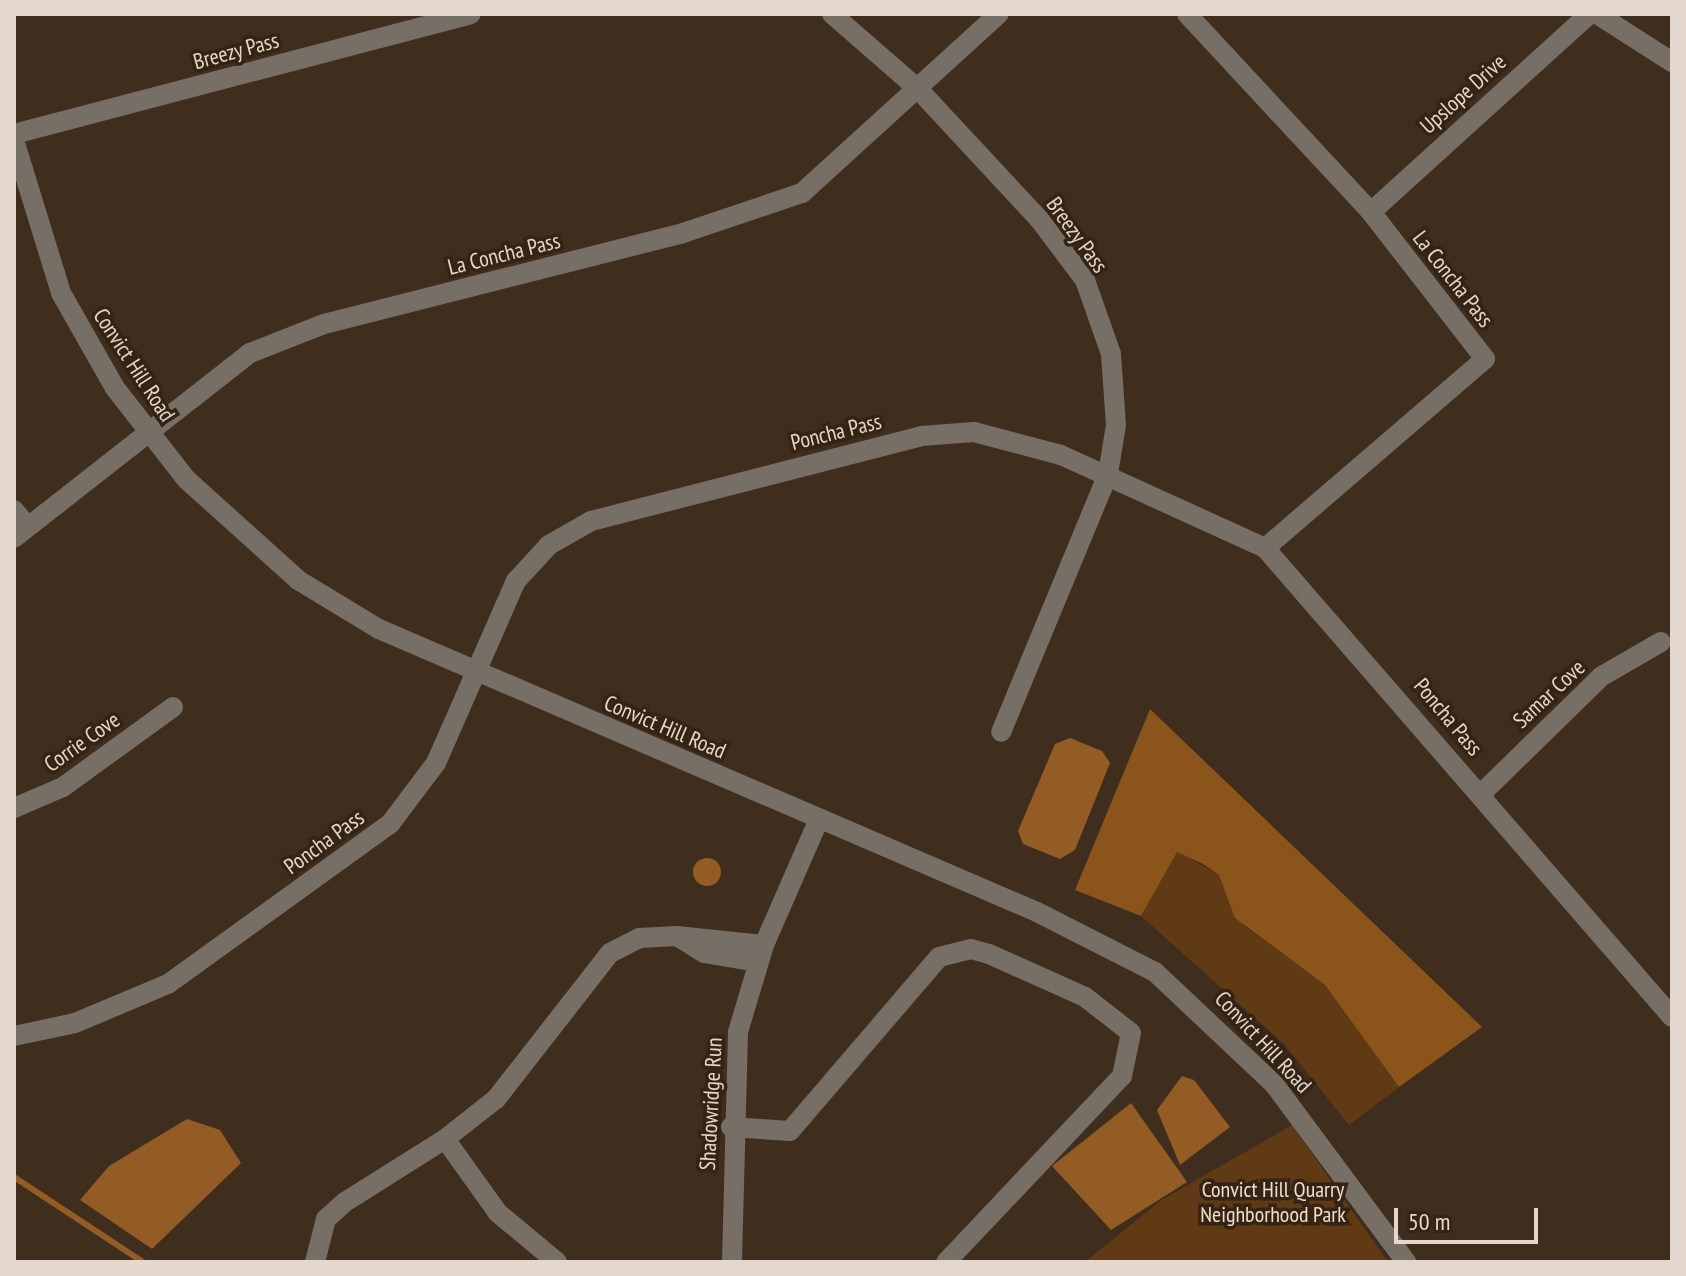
<!DOCTYPE html>
<html>
<head>
<meta charset="utf-8">
<style>
  body { margin:0 }
  #map { position:relative; width:1686px; height:1276px; overflow:hidden; background:#3f2d1d; font-family:"PT Sans Narrow",sans-serif }
  div>[style] { position:absolute }
  .green>* { inset:0; background:#5f3a15 }
  .forest>* { inset:0; background:#8b541a }
  .water>* { inset:0; background:#935c24 }
  .round { border-radius:50% }
  .stream>* { height:6px; margin:-3px; padding:0 3px; transform-origin:3px; border-radius:3px; background:#935c24 }
  .minor>* { height:20px; margin:-10px; padding:0 10px; transform-origin:10px; border-radius:10px; background:#776e66 }
  span { translate:-50% -50%; white-space:nowrap; text-align:center; line-height:1.15; -webkit-text-stroke:7px #352313; paint-order:stroke }
  .street-label { font-size:22px; color:#e4d8ce }
  .park-label { font-size:22px; color:#f0ddcc }
  .frame { position:absolute; inset:0; border:16px solid #e4d8ce; pointer-events:none }
  .scale { position:absolute; left:1394px; top:1208px; width:144px; height:36px; box-sizing:border-box; border:4px solid #e4d8ce; border-top:0; padding-left:10px; font-size:24px; line-height:28px; white-space:nowrap; color:#e4d8ce; -webkit-text-stroke:6px #352313; paint-order:stroke }
</style>
</head>
<body>
<div id="map">
  <div class="green">
    <div style="clip-path:polygon(1177px 851px,1219px 875px,1246px 927px,1325px 985px,1399px 1087px,1349px 1125px,1284px 1044px,1141px 916px)"></div>
    <div style="clip-path:polygon(1292px 1125px,1388px 1262px,1085px 1262px,1160px 1201px)"></div>
  </div>
  <div class="forest">
    <div style="clip-path:polygon(1150px 709px,1482px 1027px,1399px 1087px,1325px 985px,1235px 918px,1219px 875px,1203px 864px,1177px 852px,1141px 916px,1075px 890px)"></div>
  </div>
  <div class="water">
    <div style="clip-path:polygon(1070px 738px,1102px 751px,1110px 763px,1075px 850px,1060px 859px,1023px 844px,1018px 831px,1055px 744px)"></div>
    <div class="round" style="left:693px;top:858px;width:28px;height:28px"></div>
    <div style="clip-path:polygon(1182px 1076px,1194px 1080px,1230px 1127px,1180px 1165px,1157px 1110px)"></div>
    <div style="clip-path:polygon(1131px 1103px,1187px 1182px,1111px 1230px,1052px 1166px)"></div>
    <div style="clip-path:polygon(187px 1119px,220px 1130px,241px 1163px,152px 1249px,80px 1200px,109px 1166px)"></div>
  </div>
  <div class="stream">
    <div style="left:14px;top:1177px;width:154px;rotate:33.4deg"></div>
  </div>
  <div class="minor">
    <div style="left:832px;top:14px;width:116px;rotate:41.1deg"></div>
    <div style="left:919px;top:90px;width:176px;rotate:47.1deg"></div>
    <div style="left:1039px;top:219px;width:76px;rotate:53deg"></div>
    <div style="left:1085px;top:280px;width:78px;rotate:70.6deg"></div>
    <div style="left:1111px;top:354px;width:71px;rotate:86deg"></div>
    <div style="left:1116px;top:425px;width:50px;rotate:99.3deg"></div>
    <div style="left:1108px;top:474px;width:279px;rotate:112.5deg"></div>
    <div style="left:1187px;top:14px;width:270px;rotate:47.1deg"></div>
    <div style="left:1371px;top:212px;width:186px;rotate:52.2deg"></div>
    <div style="left:1485px;top:359px;width:290px;rotate:139.3deg"></div>
    <div style="left:1597px;top:14px;width:89px;rotate:32.6deg"></div>
    <div style="left:14px;top:134px;width:472px;rotate:-14.7deg"></div>
    <div style="left:14px;top:140px;width:160px;rotate:72.9deg"></div>
    <div style="left:61px;top:293px;width:109px;rotate:60.4deg"></div>
    <div style="left:115px;top:388px;width:115px;rotate:52deg"></div>
    <div style="left:186px;top:479px;width:151px;rotate:42deg"></div>
    <div style="left:298px;top:580px;width:95px;rotate:31.2deg"></div>
    <div style="left:379px;top:629px;width:716px;rotate:23.27deg"></div>
    <div style="left:1037px;top:912px;width:132px;rotate:27deg"></div>
    <div style="left:1155px;top:972px;width:163px;rotate:43.3deg"></div>
    <div style="left:1274px;top:1084px;width:222px;rotate:53.4deg"></div>
    <div style="left:1371px;top:212px;width:294px;rotate:-42.2deg"></div>
    <div style="left:14px;top:510px;width:21px;rotate:51deg"></div>
    <div style="left:14px;top:538px;width:300px;rotate:-38.1deg"></div>
    <div style="left:250px;top:353px;width:79px;rotate:-21.4deg"></div>
    <div style="left:324px;top:324px;width:370px;rotate:-14.2deg"></div>
    <div style="left:683px;top:233px;width:126px;rotate:-18.6deg"></div>
    <div style="left:802px;top:193px;width:266px;rotate:-42.3deg"></div>
    <div style="left:1481px;top:794px;width:169px;rotate:-44.3deg"></div>
    <div style="left:1602px;top:676px;width:68px;rotate:-30deg"></div>
    <div style="left:14px;top:808px;width:53px;rotate:-23.2deg"></div>
    <div style="left:63px;top:787px;width:136px;rotate:-36deg"></div>
    <div style="left:677px;top:936px;width:32px;rotate:32deg"></div>
    <div style="left:704px;top:953px;width:54px;rotate:9.6deg"></div>
    <div style="left:14px;top:1036px;width:62px;rotate:-12deg"></div>
    <div style="left:75px;top:1023px;width:101px;rotate:-22.8deg"></div>
    <div style="left:168px;top:984px;width:274px;rotate:-35.8deg"></div>
    <div style="left:390px;top:824px;width:76px;rotate:-53deg"></div>
    <div style="left:436px;top:763px;width:199px;rotate:-66.3deg"></div>
    <div style="left:516px;top:581px;width:49px;rotate:-47.5deg"></div>
    <div style="left:549px;top:545px;width:48px;rotate:-29.7deg"></div>
    <div style="left:591px;top:521px;width:341px;rotate:-14.4deg"></div>
    <div style="left:921px;top:436px;width:53px;rotate:-4.3deg"></div>
    <div style="left:974px;top:432px;width:90px;rotate:14.8deg"></div>
    <div style="left:1061px;top:455px;width:224px;rotate:24.5deg"></div>
    <div style="left:1265px;top:548px;width:621px;rotate:49.05deg"></div>
    <div style="left:731px;top:1127px;width:59px;rotate:3.9deg"></div>
    <div style="left:790px;top:1131px;width:229px;rotate:-49.4deg"></div>
    <div style="left:939px;top:957px;width:33px;rotate:-14deg"></div>
    <div style="left:971px;top:949px;width:19px;rotate:16deg"></div>
    <div style="left:989px;top:954px;width:105px;rotate:24.1deg"></div>
    <div style="left:1085px;top:997px;width:58px;rotate:38deg"></div>
    <div style="left:1131px;top:1033px;width:44px;rotate:101.8deg"></div>
    <div style="left:1122px;top:1076px;width:256px;rotate:133.4deg"></div>
    <div style="left:315px;top:1262px;width:44px;rotate:-75.7deg"></div>
    <div style="left:326px;top:1219px;width:25px;rotate:-42deg"></div>
    <div style="left:345px;top:1202px;width:118px;rotate:-32.2deg"></div>
    <div style="left:557px;top:1262px;width:77px;rotate:-140.3deg"></div>
    <div style="left:498px;top:1213px;width:91px;rotate:-125.6deg"></div>
    <div style="left:445px;top:1139px;width:65px;rotate:-38.1deg"></div>
    <div style="left:496px;top:1099px;width:185px;rotate:-52deg"></div>
    <div style="left:610px;top:953px;width:33px;rotate:-27deg"></div>
    <div style="left:639px;top:938px;width:38px;rotate:-3deg"></div>
    <div style="left:677px;top:936px;width:87px;rotate:5.9deg"></div>
    <div style="left:732px;top:1262px;width:230px;rotate:-88.5deg"></div>
    <div style="left:738px;top:1032px;width:91px;rotate:-73.4deg"></div>
    <div style="left:764px;top:945px;width:137px;rotate:-66.4deg"></div>
  </div>
  <div class="street-label">
    <span style="left:236px;top:51px;rotate:-15deg">Breezy Pass</span>
    <span style="left:1463px;top:94px;rotate:-42deg">Upslope Drive</span>
    <span style="left:1077px;top:235px;rotate:54deg">Breezy Pass</span>
    <span style="left:504px;top:254px;rotate:-14deg">La Concha Pass</span>
    <span style="left:1453px;top:279px;rotate:52deg">La Concha Pass</span>
    <span style="left:134px;top:365px;rotate:57deg">Convict Hill Road</span>
    <span style="left:836px;top:432px;rotate:-14deg">Poncha Pass</span>
    <span style="left:1549px;top:694px;rotate:-43deg">Samar Cove</span>
    <span style="left:1448px;top:717px;rotate:50deg">Poncha Pass</span>
    <span style="left:665px;top:727px;rotate:23deg">Convict Hill Road</span>
    <span style="left:82px;top:742px;rotate:-35deg">Corrie Cove</span>
    <span style="left:324px;top:842px;rotate:-36deg">Poncha Pass</span>
    <span style="left:1263px;top:1042px;rotate:47deg">Convict Hill Road</span>
    <span style="left:711px;top:1104px;rotate:-87deg">Shadowridge Run</span>
  </div>
  <div class="park-label">
    <span style="left:1273px;top:1202px">Convict Hill Quarry<br>Neighborhood Park</span>
  </div>
  <div class="frame"></div>
  <div class="scale">50 m</div>
</div>
</body>
</html>
